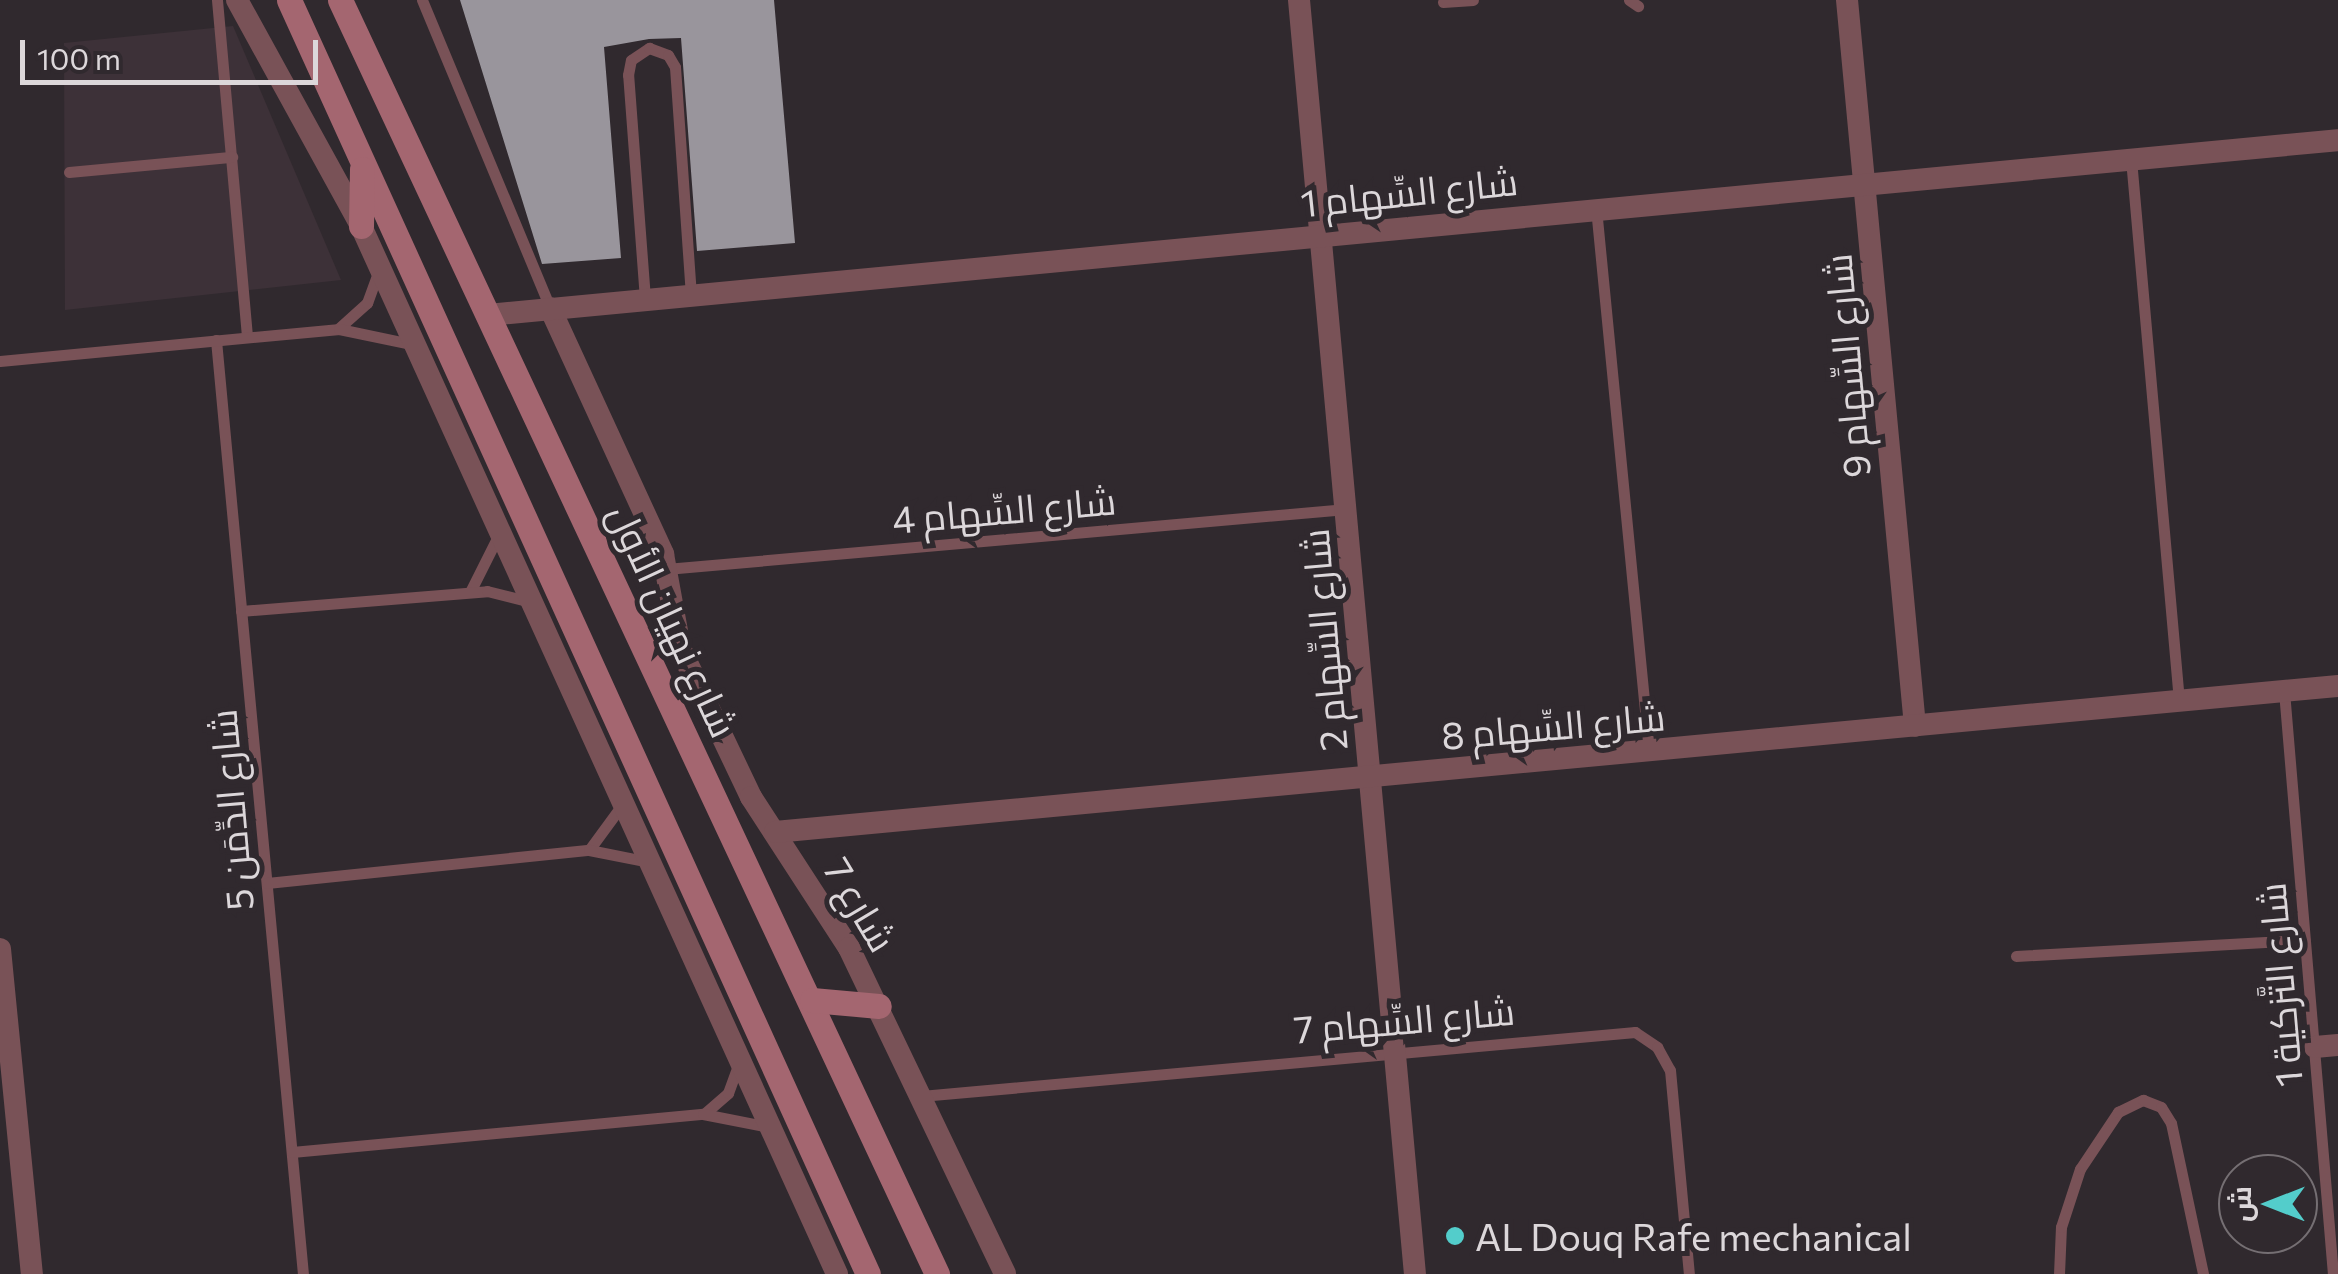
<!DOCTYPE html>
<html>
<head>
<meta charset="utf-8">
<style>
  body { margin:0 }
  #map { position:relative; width:2338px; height:1274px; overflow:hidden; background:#30292e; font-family:Commissioner,Cairo,sans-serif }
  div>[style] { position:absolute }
  .built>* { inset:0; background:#3d3138 }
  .building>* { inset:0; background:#99959c }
  .lane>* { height:11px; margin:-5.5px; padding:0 5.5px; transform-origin:5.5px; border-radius:5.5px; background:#795257 }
  .street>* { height:22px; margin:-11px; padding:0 11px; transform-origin:11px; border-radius:11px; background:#795257 }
  .secondary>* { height:25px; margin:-12.5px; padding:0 12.5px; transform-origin:12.5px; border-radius:12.5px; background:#a46670 }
  .dots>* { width:28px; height:28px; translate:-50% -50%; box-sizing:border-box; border:5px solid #30292e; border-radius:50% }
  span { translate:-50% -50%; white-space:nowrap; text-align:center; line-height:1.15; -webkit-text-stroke:10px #30292e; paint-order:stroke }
  .street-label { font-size:38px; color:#dcd7da }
  .poi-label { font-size:38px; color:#dcd7da }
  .left { translate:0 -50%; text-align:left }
  .north { position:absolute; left:2218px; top:1154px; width:100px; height:100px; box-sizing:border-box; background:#30292e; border:2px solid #756f73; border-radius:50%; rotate:270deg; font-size:28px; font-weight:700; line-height:40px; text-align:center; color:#dcd7da }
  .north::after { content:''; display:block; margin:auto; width:35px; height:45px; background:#53cdcb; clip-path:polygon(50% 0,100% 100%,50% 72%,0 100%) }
  .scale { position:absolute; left:20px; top:40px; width:298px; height:45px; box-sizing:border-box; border:5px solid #dcd7da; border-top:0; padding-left:12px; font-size:30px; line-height:35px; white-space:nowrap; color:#dcd7da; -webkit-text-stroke:8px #30292e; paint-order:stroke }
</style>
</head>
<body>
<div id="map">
  <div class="built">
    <div style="clip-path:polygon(233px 26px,341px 280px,65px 310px,64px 43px)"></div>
  </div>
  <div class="building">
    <div style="clip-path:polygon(460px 0,774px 0,795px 243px,697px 251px,681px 38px,649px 39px,604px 47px,621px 258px,542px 264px)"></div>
  </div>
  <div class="lane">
    <div style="left:217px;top:0;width:338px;rotate:84.9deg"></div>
    <div style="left:422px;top:0;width:334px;rotate:67.4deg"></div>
    <div style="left:1629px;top:0;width:11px;rotate:34deg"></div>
    <div style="left:1443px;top:2px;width:30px;rotate:-4deg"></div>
    <div style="left:2131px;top:159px;width:544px;rotate:84.94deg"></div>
    <div style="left:69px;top:172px;width:164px;rotate:-5.3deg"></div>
    <div style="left:1596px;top:208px;width:546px;rotate:84.43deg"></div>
    <div style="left:645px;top:299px;width:225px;rotate:-94.3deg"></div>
    <div style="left:628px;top:75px;width:15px;rotate:-79deg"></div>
    <div style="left:631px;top:60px;width:22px;rotate:-34deg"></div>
    <div style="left:649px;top:48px;width:20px;rotate:20deg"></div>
    <div style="left:668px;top:55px;width:14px;rotate:60deg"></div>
    <div style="left:675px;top:67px;width:228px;rotate:86deg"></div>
    <div style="left:339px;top:328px;width:38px;rotate:-42deg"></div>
    <div style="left:367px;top:303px;width:33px;rotate:-70deg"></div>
    <div style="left:216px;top:340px;width:938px;rotate:84.68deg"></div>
    <div style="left:0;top:361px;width:341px;rotate:-5.4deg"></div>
    <div style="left:339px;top:329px;width:74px;rotate:11.8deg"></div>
    <div style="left:666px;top:569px;width:683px;rotate:-5.04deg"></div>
    <div style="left:470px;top:592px;width:63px;rotate:-63.4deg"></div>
    <div style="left:241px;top:611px;width:247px;rotate:-4.6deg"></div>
    <div style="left:487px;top:591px;width:45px;rotate:14deg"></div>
    <div style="left:2284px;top:691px;width:585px;rotate:85.2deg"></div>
    <div style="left:589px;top:850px;width:56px;rotate:-53.7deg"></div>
    <div style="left:267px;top:883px;width:324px;rotate:-5.9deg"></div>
    <div style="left:589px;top:850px;width:61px;rotate:11.3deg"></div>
    <div style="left:2016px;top:956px;width:289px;rotate:-3.2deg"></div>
    <div style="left:921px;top:1096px;width:717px;rotate:-5.12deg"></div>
    <div style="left:1635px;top:1032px;width:27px;rotate:34deg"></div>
    <div style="left:1657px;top:1047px;width:26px;rotate:61deg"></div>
    <div style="left:1670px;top:1070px;width:205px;rotate:84.7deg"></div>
    <div style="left:704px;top:1114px;width:32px;rotate:-41deg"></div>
    <div style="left:728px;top:1093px;width:29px;rotate:-70deg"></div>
    <div style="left:292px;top:1152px;width:413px;rotate:-5.3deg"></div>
    <div style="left:703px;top:1114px;width:67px;rotate:11.1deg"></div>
    <div style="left:2059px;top:1274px;width:47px;rotate:-87.6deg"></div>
    <div style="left:2061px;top:1227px;width:61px;rotate:-71.9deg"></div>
    <div style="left:2080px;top:1169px;width:69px;rotate:-56.3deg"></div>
    <div style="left:2118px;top:1112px;width:28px;rotate:-26deg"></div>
    <div style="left:2143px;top:1100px;width:19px;rotate:21deg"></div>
    <div style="left:2161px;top:1107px;width:19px;rotate:58deg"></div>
    <div style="left:2171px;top:1123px;width:154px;rotate:78deg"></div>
  </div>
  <div class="street">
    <div style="left:237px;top:0;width:258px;rotate:61.2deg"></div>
    <div style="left:361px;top:226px;width:1151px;rotate:65.57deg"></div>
    <div style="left:1299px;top:0;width:1279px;rotate:84.8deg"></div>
    <div style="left:1847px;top:0;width:729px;rotate:84.65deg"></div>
    <div style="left:550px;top:308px;width:271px;rotate:65.3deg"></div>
    <div style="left:663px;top:554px;width:96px;rotate:79.7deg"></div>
    <div style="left:680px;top:648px;width:165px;rotate:64.5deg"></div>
    <div style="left:751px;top:797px;width:180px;rotate:57deg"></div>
    <div style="left:849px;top:948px;width:361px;rotate:64.4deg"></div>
    <div style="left:488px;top:315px;width:1858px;rotate:-5.4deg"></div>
    <div style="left:775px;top:832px;width:1570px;rotate:-5.34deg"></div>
    <div style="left:0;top:949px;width:327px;rotate:84.4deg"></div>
    <div style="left:2315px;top:1047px;width:23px;rotate:-5deg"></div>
  </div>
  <div class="secondary">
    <div style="left:289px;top:0;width:1399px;rotate:65.56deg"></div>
    <div style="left:340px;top:0;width:1407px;rotate:64.89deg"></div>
    <div style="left:361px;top:226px;width:57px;rotate:-89deg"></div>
    <div style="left:812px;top:1000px;width:67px;rotate:5.1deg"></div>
  </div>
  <div class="dots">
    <div style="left:1455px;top:1236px;background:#53cdcb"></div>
  </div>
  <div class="street-label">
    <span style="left:1409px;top:191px;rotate:-6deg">شارع السِّهام 1</span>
    <span style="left:1846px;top:366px;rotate:-95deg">شارع السِّهام 9</span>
    <span style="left:1004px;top:509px;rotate:-5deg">شارع السِّهام 4</span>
    <span style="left:674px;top:620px;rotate:65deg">شارع نهيان الأول</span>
    <span style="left:1323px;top:640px;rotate:-95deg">شارع السِّهام 2</span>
    <span style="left:1553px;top:725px;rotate:-5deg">شارع السِّهام 8</span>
    <span style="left:230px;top:810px;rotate:-95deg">شارع الدِّمَن 5</span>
    <span style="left:861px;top:904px;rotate:59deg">شارع 7</span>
    <span style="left:2279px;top:985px;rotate:-95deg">شارع التَّزكية 1</span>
    <span style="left:1404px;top:1019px;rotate:-5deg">شارع السِّهام 7</span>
  </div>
  <div class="poi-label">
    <span class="left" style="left:1475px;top:1236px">AL Douq Rafe mechanical</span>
  </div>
  <div class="north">ش</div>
  <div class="scale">100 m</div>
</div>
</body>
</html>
